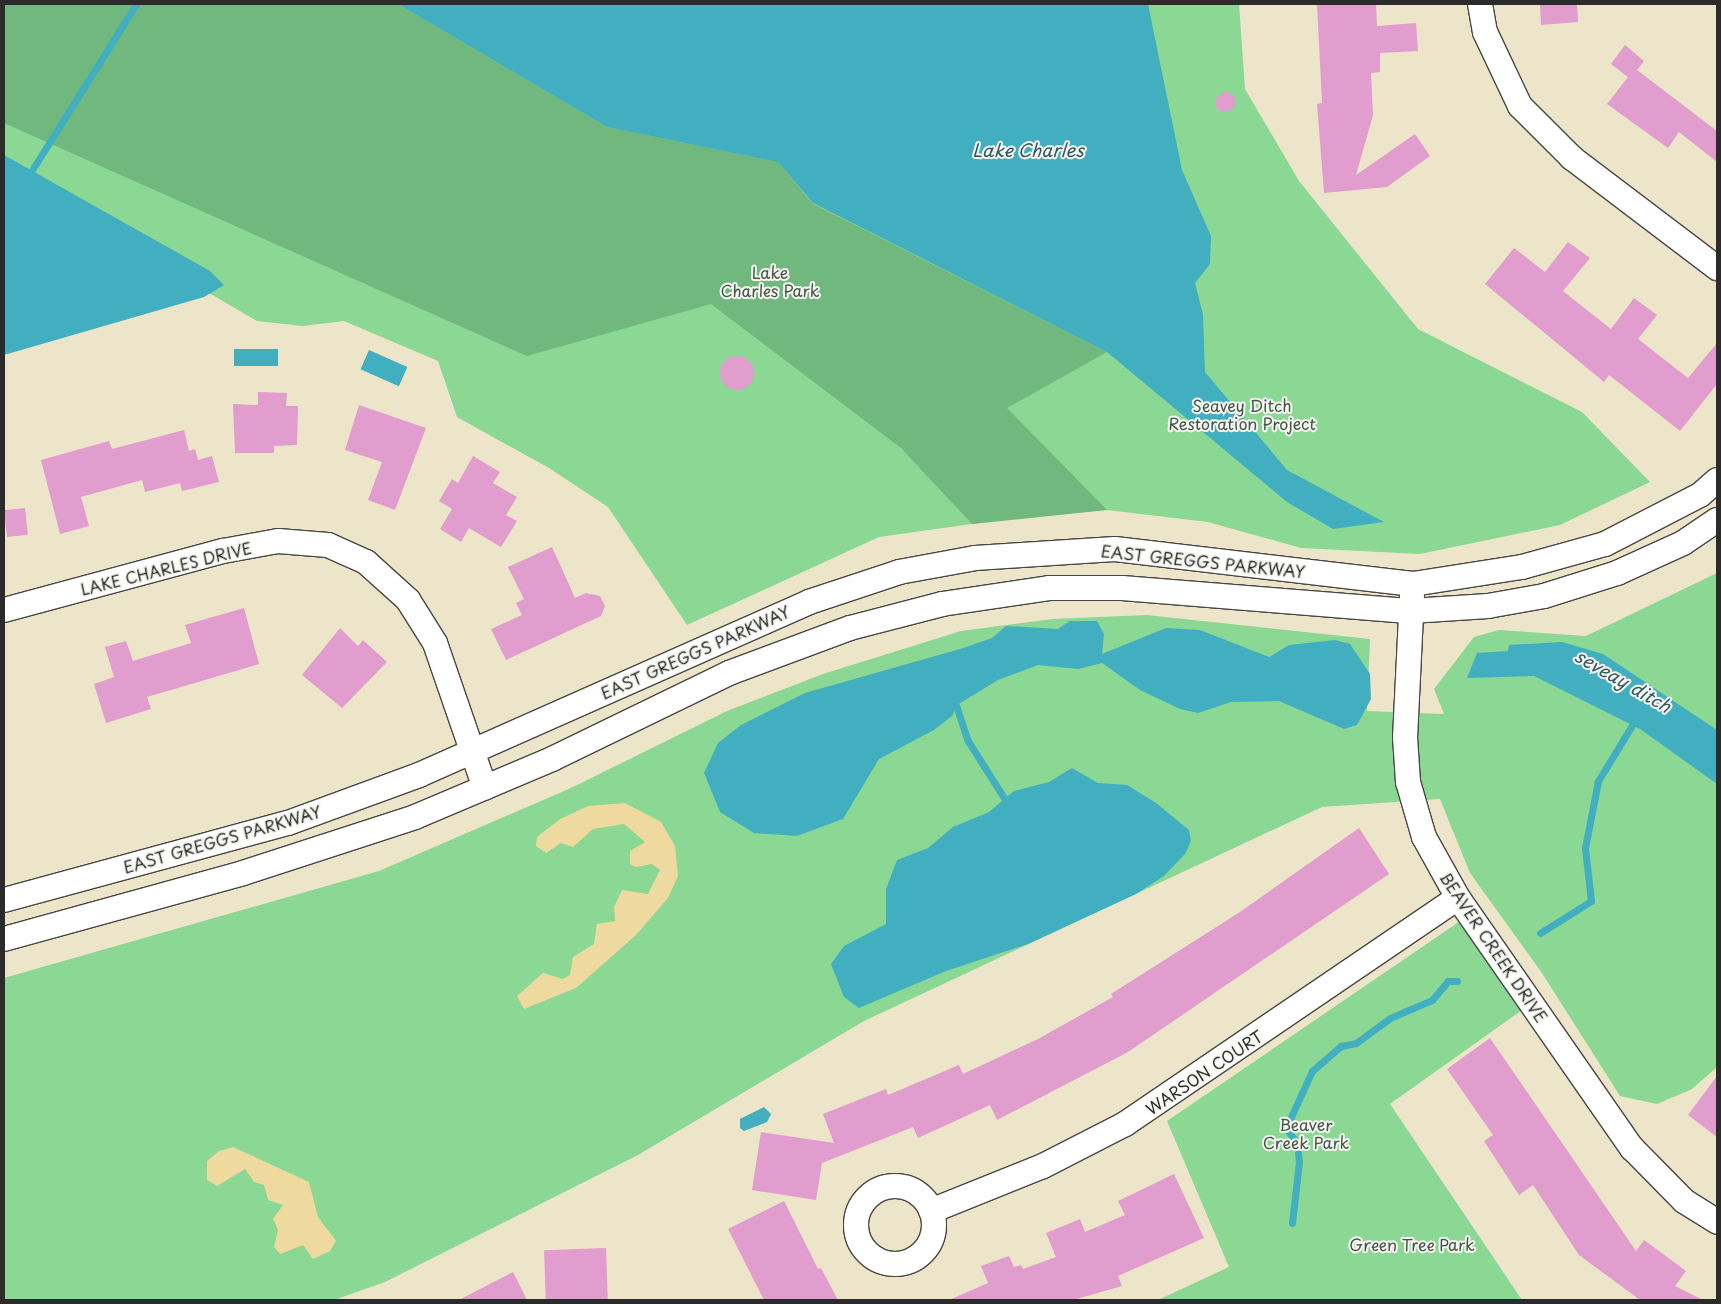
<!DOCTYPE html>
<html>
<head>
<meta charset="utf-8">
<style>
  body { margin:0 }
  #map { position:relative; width:1721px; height:1304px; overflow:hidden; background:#ede5c9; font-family:"Playpen Sans",sans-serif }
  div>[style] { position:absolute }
  .green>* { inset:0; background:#8bd794 }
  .forest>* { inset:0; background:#70b87e }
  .sand>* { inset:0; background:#eeda9e }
  .water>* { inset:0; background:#42afc0; transform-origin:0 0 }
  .stream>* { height:7px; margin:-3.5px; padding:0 3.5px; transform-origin:3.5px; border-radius:3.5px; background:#42afc0 }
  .building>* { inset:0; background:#e09dce; transform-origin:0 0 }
  .round { border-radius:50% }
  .roads { filter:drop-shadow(1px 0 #484743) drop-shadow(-1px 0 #484743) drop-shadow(0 1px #484743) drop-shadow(0 -1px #484743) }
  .minor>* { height:24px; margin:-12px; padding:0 12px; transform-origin:12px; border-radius:12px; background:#fff }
  .minor>.ring { margin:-12px; padding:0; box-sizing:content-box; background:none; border:24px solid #fff; border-radius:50% }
  span { translate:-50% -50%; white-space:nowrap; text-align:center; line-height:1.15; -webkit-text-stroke:4px #f6f6f2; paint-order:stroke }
  .park-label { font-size:16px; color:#435645 }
  .street-label { font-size:16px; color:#2b2b2b }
  .water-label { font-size:18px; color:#33595f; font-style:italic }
  .frame { position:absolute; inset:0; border:5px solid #2b2b2b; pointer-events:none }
</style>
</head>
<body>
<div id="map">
  <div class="green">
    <div style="clip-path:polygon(4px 4px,1239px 4px,1245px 89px,1299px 181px,1418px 329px,1582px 412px,1650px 482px,1560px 525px,1420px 554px,1301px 548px,1208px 522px,1107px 510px,1035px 515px,879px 537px,687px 625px,608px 507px,549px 468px,457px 417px,438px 361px,344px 321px,303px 326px,257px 321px,4px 173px)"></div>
    <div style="clip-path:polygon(1717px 573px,1717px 1067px,1692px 1089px,1657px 1104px,1620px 1096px,1542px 973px,1470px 873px,1440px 799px,1322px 807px,864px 1021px,638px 1155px,385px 1282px,334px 1300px,4px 1300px,4px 978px,379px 871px,571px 788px,727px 711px,823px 674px,961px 631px,1053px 619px,1147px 615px,1370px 639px,1367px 711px,1444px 714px,1434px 689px,1474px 637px,1499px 630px,1586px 636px)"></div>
    <div style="clip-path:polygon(1469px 915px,1522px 1010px,1390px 1104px,1522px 1300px,1158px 1300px,1229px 1267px,1167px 1121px)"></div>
  </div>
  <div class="forest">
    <div style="clip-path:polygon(4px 4px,398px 4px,607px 127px,778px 162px,813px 204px,1107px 352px,1007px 408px,1107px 510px,972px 524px,901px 448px,711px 304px,527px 356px,4px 123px)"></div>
  </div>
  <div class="sand">
    <div style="clip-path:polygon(625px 803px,661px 822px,675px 846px,678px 876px,668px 898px,636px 935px,576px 988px,524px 1009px,517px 996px,543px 973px,563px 979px,570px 975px,573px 957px,594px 944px,597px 924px,615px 921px,614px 907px,622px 890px,648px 894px,660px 870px,652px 864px,636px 867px,630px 864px,630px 851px,645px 842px,624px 824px,593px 829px,573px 847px,561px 843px,546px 853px,536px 846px,537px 837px,560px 819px,588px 806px)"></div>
    <div style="clip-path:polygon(233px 1147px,309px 1182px,318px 1217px,336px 1241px,330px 1251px,313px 1259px,303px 1245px,280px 1254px,274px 1247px,278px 1230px,273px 1219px,283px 1205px,268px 1200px,264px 1185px,254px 1182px,245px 1169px,217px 1186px,207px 1180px,207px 1161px,219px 1151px)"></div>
  </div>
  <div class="water">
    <div style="clip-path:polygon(398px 4px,1148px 4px,1182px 170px,1211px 236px,1210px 264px,1195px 283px,1203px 315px,1205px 372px,1287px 470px,1384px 522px,1333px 529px,1287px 502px,1107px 352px,813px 203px,778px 162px,607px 127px)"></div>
    <div style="clip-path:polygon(4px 155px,210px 271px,224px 285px,204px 297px,4px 355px)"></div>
    <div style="left:278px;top:349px;width:17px;height:44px;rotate:90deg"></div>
    <div style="left:369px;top:350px;width:42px;height:21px;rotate:24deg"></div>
    <div style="clip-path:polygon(1070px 621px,1097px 621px,1104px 634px,1102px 654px,1166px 628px,1200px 630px,1269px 657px,1289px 645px,1335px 640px,1350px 644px,1370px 674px,1371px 699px,1357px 725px,1344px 729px,1279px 701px,1231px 702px,1198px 713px,1180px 709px,1140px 690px,1102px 663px,1078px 669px,1038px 665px,998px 680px,957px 705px,952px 716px,934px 730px,879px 759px,843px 819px,797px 836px,754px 833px,720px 812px,704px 773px,718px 743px,741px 725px,805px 693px,960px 649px,992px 638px,1006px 626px,1058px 629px)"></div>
    <div style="clip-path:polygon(1562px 642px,1603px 654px,1717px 730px,1717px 784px,1640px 729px,1534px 676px,1467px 678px,1477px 653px,1508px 651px,1509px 645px)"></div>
    <div style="clip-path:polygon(1072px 768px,1098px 783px,1127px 785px,1156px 803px,1189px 830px,1191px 841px,1185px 854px,1164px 876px,1136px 894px,1028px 944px,946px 971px,859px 1008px,844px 997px,831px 964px,844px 946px,886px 924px,886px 889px,897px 860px,928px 848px,953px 827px,989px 812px,1014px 791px,1049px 782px)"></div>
    <div style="clip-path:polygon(764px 1107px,771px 1114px,767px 1122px,744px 1131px,740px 1128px,740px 1119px)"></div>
  </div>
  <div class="stream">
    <div style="left:27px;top:178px;width:205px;rotate:-57.9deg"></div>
    <div style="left:956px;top:705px;width:38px;rotate:72deg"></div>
    <div style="left:968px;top:741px;width:67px;rotate:57.7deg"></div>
    <div style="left:1540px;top:933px;width:60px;rotate:-32.1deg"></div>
    <div style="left:1591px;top:901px;width:53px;rotate:-96.5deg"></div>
    <div style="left:1585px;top:848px;width:68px;rotate:-79deg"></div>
    <div style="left:1598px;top:781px;width:75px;rotate:-58.6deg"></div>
    <div style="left:1292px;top:1223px;width:61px;rotate:-83.5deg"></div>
    <div style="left:1299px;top:1162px;width:19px;rotate:-96deg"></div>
    <div style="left:1297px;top:1143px;width:19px;rotate:-126deg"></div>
    <div style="left:1286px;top:1128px;width:63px;rotate:-65.5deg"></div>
    <div style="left:1312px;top:1071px;width:38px;rotate:-41deg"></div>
    <div style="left:1341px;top:1046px;width:15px;rotate:-11deg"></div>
    <div style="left:1356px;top:1043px;width:42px;rotate:-36.3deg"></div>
    <div style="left:1390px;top:1018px;width:46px;rotate:-23.2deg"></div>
    <div style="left:1432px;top:1000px;width:25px;rotate:-50deg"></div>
    <div style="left:1448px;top:981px;width:9px"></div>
  </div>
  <div class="building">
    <div style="clip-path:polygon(1317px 4px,1376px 4px,1377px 26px,1416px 23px,1418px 51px,1380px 53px,1380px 72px,1371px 73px,1373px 115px,1356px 175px,1415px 134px,1430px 156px,1387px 187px,1324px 193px,1317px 104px,1322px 103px)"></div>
    <div style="clip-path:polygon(1540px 4px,1577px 4px,1578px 22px,1541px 25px)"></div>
    <div style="clip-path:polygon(1625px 45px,1644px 61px,1637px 70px,1717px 131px,1717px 162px,1679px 132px,1668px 148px,1607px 104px,1628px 77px,1611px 64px)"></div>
    <div style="clip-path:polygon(1226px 91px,1235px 97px,1235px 107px,1225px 113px,1216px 108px,1216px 98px)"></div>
    <div style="clip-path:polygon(1568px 242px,1590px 258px,1563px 291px,1611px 329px,1634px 298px,1657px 315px,1638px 339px,1688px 378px,1717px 343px,1717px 384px,1680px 431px,1609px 375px,1604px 382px,1485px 284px,1514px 248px,1545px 272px)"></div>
    <div class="round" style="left:720px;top:356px;width:34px;height:34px"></div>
    <div style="clip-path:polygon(258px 392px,287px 393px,286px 406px,298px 406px,297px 445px,274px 446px,274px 453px,235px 453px,233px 404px,258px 405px)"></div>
    <div style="clip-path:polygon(359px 405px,426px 428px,395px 510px,368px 500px,382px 462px,345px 450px)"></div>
    <div style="clip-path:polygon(184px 430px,189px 451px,195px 449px,198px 460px,212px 456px,219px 482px,182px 491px,180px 483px,145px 492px,142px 480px,81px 497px,89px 526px,60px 534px,41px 460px,109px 441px,112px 449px)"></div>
    <div style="clip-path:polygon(473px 456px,500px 472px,493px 483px,517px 497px,506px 515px,517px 521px,501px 547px,469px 528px,461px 542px,440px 529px,452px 509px,439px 501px,452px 479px,458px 483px)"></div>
    <div style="left:25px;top:508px;width:27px;height:21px;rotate:84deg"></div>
    <div style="clip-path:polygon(552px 547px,575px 598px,586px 593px,600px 596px,605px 606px,601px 616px,506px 660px,491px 629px,522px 615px,516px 603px,524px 599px,508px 567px)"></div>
    <div style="clip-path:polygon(244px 608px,259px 664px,147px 697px,151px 709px,106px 723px,94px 684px,114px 677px,105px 647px,126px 641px,133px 661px,191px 643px,185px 625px)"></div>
    <div style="clip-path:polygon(340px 628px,358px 646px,363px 640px,387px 662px,342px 708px,302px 675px)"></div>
    <div style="clip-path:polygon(1359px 828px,1389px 874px,1128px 1052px,997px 1120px,990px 1105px,918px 1138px,913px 1127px,822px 1163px,816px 1200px,752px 1190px,761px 1132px,834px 1143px,823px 1114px,886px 1089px,888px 1095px,959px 1065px,963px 1074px,1038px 1039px,1113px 997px,1111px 994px,1240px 912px)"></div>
    <div style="clip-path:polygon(1490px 1038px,1636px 1251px,1644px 1240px,1686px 1271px,1675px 1286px,1703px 1300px,1640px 1300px,1579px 1255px,1533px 1185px,1519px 1195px,1484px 1141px,1493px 1135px,1447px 1069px)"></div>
    <div style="clip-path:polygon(1717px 1076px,1717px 1137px,1688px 1115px)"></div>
    <div style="clip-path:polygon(1174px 1174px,1204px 1238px,1118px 1276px,1122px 1286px,1073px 1300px,949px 1300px,988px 1283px,981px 1266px,1009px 1256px,1014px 1267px,1021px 1265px,1023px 1269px,1056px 1257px,1046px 1233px,1080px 1219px,1085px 1232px,1125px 1215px,1118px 1201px)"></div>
    <div style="clip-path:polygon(784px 1201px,818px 1269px,821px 1268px,838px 1300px,764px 1300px,728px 1229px)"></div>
    <div style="left:606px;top:1248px;width:52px;height:62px;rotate:88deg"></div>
    <div style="clip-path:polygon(513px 1272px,527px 1300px,459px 1300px)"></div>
  </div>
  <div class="roads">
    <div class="minor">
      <div style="left:1480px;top:4px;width:28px;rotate:80deg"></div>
      <div style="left:1485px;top:32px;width:82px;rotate:64.7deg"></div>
      <div style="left:1520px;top:106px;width:74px;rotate:45deg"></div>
      <div style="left:1572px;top:158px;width:182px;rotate:37.2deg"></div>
      <div style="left:1412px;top:595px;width:142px;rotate:92.8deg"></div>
      <div style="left:1405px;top:737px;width:45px;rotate:86.2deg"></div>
      <div style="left:1408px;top:782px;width:57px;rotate:73.8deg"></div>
      <div style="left:1424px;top:837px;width:70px;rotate:60.9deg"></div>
      <div style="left:1458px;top:898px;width:305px;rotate:55.2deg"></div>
      <div style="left:1632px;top:1148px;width:74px;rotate:45.5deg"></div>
      <div style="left:1684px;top:1201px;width:39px;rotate:32deg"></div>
      <div style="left:4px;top:610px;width:227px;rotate:-15.1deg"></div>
      <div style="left:223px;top:551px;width:56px;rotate:-10.3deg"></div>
      <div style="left:278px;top:541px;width:50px;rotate:4.6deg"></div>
      <div style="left:328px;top:545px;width:42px;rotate:24.1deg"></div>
      <div style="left:366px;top:562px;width:57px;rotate:42.1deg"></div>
      <div style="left:408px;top:600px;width:51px;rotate:57.9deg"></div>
      <div style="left:435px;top:643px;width:153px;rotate:71deg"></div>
      <div style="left:4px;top:900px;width:294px;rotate:-15.2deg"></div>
      <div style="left:288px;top:823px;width:140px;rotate:-20.1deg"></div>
      <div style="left:419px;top:775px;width:427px;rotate:-23.9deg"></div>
      <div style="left:809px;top:602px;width:95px;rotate:-18.4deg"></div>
      <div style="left:899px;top:572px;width:77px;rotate:-10.4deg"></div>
      <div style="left:975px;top:558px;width:140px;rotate:-3.7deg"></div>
      <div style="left:1115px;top:549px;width:300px;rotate:6.7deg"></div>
      <div style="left:1413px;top:584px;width:110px;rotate:-8.9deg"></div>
      <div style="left:1522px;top:567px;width:86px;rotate:-15.5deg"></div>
      <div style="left:1605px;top:544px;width:107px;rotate:-27.3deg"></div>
      <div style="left:1700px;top:495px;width:23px;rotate:-41deg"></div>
      <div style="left:4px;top:939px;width:248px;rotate:-15.4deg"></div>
      <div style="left:243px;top:873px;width:181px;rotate:-18deg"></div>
      <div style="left:415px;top:817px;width:149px;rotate:-22.9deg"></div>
      <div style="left:552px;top:759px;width:197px;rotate:-25.9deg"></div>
      <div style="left:729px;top:673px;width:129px;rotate:-20.4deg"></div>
      <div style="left:850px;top:628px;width:95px;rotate:-14.6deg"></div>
      <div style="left:942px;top:604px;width:108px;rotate:-8.5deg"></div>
      <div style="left:1049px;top:588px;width:73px"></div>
      <div style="left:1122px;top:588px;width:290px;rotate:4.6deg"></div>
      <div style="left:1411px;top:611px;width:77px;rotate:-3.7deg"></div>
      <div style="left:1488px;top:606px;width:57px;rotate:-10.1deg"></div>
      <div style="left:1544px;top:596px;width:77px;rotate:-17.5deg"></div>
      <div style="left:1617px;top:573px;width:72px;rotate:-24.4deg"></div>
      <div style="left:1683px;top:543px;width:41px;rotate:-34.1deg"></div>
      <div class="ring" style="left:856px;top:1186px;width:54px;height:54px"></div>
      <div style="left:931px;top:1211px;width:121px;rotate:-21.9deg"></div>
      <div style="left:1043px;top:1166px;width:92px;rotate:-27.1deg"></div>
      <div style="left:1125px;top:1124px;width:402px;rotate:-34.2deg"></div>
    </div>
  </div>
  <div class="park-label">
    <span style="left:770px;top:281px">Lake<br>Charles Park</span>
    <span style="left:1242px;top:414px">Seavey Ditch<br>Restoration Project</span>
    <span style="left:1306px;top:1133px">Beaver<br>Creek Park</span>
    <span style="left:1412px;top:1244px">Green Tree Park</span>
  </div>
  <div class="street-label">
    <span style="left:1203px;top:561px;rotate:6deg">EAST GREGGS PARKWAY</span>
    <span style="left:166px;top:568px;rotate:-14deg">LAKE CHARLES DRIVE</span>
    <span style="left:695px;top:652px;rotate:-24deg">EAST GREGGS PARKWAY</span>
    <span style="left:222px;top:839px;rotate:-16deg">EAST GREGGS PARKWAY</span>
    <span style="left:1494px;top:947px;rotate:56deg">BEAVER CREEK DRIVE</span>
    <span style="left:1204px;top:1072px;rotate:-34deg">WARSON COURT</span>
  </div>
  <div class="water-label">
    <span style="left:1028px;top:150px">Lake Charles</span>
    <span style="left:1623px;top:681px;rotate:30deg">seveay ditch</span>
  </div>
  <div class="frame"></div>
</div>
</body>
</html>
